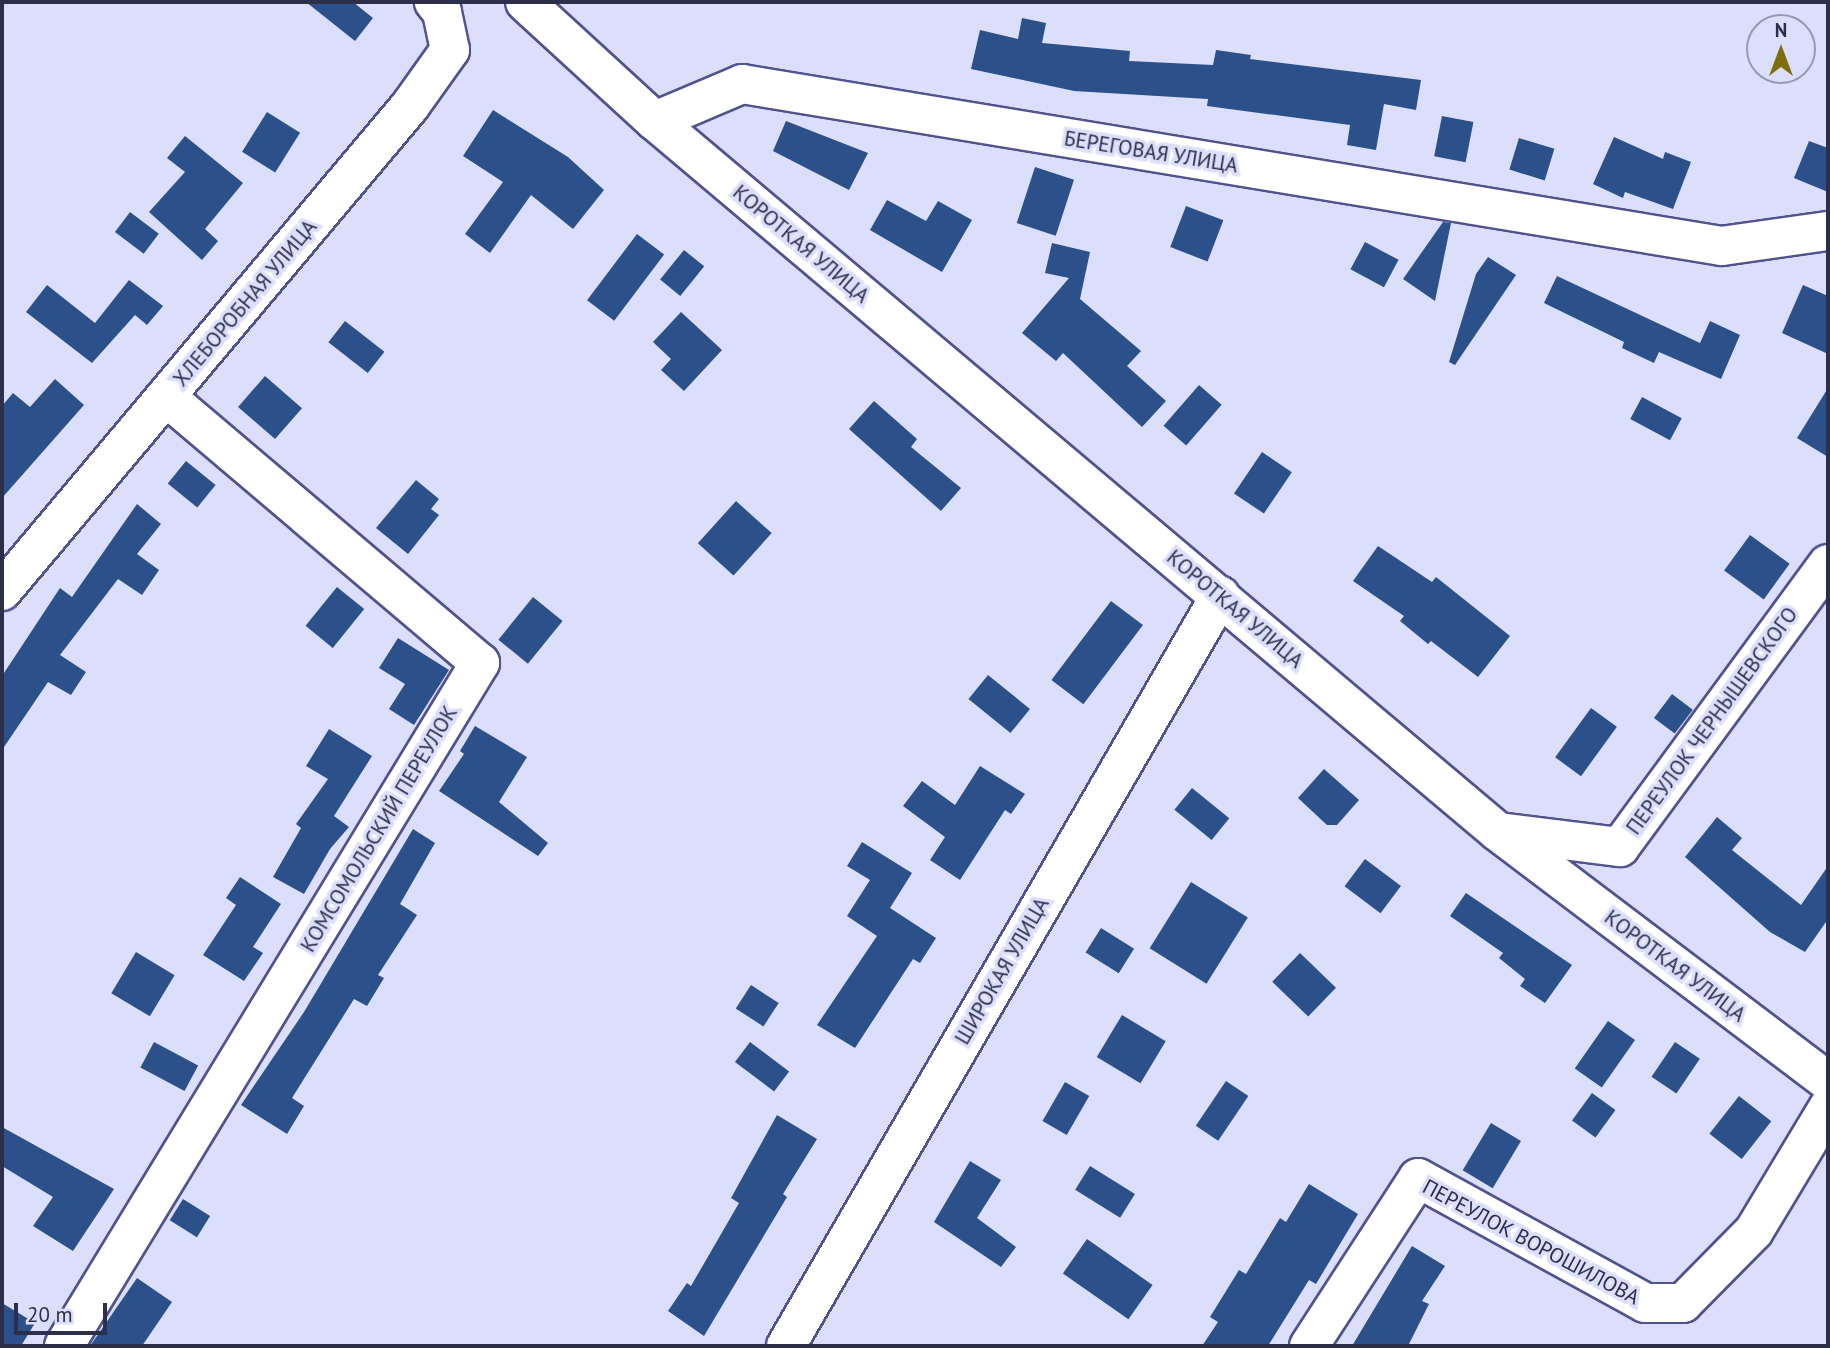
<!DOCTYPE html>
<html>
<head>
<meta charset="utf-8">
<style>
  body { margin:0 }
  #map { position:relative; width:1830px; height:1348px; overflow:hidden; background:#dbdffb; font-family:"PT Sans",sans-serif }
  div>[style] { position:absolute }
  .building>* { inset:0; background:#2c5089; transform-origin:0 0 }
  .roads { filter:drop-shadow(2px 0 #4f538e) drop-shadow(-2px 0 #4f538e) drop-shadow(0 2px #4f538e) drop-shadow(0 -2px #4f538e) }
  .minor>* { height:38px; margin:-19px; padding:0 19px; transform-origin:19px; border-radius:19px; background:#fff }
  span { translate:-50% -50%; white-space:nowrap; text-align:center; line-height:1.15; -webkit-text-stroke:7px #dbdffb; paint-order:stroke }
  .street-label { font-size:21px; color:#2c2f4a }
  .frame { position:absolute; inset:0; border:4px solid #2c2f4a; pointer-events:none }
  .north { position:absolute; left:1746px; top:14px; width:70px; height:70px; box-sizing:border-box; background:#dbdffb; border:2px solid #9599b4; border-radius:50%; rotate:0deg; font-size:19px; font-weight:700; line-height:28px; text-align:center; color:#2c2f4a }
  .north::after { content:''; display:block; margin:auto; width:24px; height:32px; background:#7e6e0b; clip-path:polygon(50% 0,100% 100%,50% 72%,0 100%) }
  .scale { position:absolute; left:14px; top:1303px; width:93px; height:32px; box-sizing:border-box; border:4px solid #2c2f4a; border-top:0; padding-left:9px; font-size:21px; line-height:24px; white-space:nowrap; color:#2c2f4a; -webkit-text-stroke:5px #dbdffb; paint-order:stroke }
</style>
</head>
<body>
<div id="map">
  <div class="building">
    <div style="clip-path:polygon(306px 2px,353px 2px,373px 18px,355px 41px)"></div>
    <div style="clip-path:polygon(1022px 18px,1046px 23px,1042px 43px,1130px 51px,1129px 61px,1213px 65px,1216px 50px,1251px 55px,1250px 59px,1421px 80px,1416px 110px,1384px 104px,1376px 150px,1347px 145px,1350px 125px,1207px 106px,1208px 99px,1074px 91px,971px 69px,980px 30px,1018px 39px)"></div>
    <div style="clip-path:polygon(493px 110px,568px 157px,604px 190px,573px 229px,531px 195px,490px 253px,465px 234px,503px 182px,463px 156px)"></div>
    <div style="left:267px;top:112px;width:39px;height:47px;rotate:32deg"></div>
    <div style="left:1442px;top:116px;width:32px;height:41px;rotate:11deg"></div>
    <div style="clip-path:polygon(786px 121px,868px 153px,849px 190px,773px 151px)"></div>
    <div style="clip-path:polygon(185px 136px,243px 183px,205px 229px,218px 241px,202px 260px,149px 212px,185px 172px,167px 158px)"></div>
    <div style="clip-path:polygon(1614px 137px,1663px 159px,1665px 152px,1691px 162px,1673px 209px,1625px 192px,1623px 198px,1593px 184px)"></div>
    <div style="left:1519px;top:138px;width:37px;height:33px;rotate:17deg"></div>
    <div style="clip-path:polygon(1809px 141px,1828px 148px,1828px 192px,1794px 178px)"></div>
    <div style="left:1035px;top:167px;width:41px;height:59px;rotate:18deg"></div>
    <div style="clip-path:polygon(887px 200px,926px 221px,938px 201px,972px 220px,942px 272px,870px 230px)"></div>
    <div style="left:1186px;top:206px;width:40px;height:44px;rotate:21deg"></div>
    <div style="left:130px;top:212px;width:36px;height:25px;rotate:37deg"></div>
    <div style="clip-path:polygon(1443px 222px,1451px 223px,1435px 301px,1403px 279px)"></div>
    <div style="left:637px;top:234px;width:34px;height:83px;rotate:37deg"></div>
    <div style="left:1365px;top:242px;width:38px;height:31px;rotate:28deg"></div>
    <div style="clip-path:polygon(1052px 243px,1090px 252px,1080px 299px,1141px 351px,1127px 366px,1166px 401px,1142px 427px,1063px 353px,1056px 361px,1022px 333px,1069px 278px,1045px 273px)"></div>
    <div style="left:684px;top:250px;width:26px;height:38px;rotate:39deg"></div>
    <div style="clip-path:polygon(1488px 257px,1516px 275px,1455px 365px,1449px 362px,1476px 274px)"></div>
    <div style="clip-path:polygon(1557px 276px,1700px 343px,1710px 321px,1740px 335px,1721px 379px,1659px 352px,1654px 363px,1622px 348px,1624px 342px,1544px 303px)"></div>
    <div style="clip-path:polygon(129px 280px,163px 306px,147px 325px,135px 315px,92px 363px,26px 312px,47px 285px,95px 323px)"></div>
    <div style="clip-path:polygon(1803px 285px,1828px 296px,1828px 354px,1782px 333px)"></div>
    <div style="clip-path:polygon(681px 312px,722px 350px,684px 391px,661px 370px,671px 359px,653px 342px)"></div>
    <div style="left:345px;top:321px;width:50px;height:27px;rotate:38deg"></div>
    <div style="left:265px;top:376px;width:49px;height:41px;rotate:41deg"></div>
    <div style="clip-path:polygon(55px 379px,84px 405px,2px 498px,2px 406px,13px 393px,30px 407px)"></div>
    <div style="left:1199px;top:385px;width:30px;height:54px;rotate:41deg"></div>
    <div style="clip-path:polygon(1828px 388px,1828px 457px,1797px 438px)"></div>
    <div style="left:1642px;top:397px;width:45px;height:25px;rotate:28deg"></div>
    <div style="clip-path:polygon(874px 401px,917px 439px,911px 447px,961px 488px,941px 511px,849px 429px)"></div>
    <div style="left:1262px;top:452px;width:36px;height:50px;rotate:34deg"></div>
    <div style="left:186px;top:461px;width:38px;height:29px;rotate:39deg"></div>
    <div style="clip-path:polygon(416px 480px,439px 499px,431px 509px,439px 515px,408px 554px,376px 528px)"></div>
    <div style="left:736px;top:501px;width:48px;height:57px;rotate:42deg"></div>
    <div style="clip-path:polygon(137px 504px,161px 524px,137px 554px,159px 570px,142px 595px,118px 579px,60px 655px,86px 672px,71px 695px,48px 682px,2px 750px,2px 676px,60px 588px,72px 597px)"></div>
    <div style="left:1750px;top:535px;width:49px;height:44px;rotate:36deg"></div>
    <div style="clip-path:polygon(1378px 546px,1432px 582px,1436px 577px,1510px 636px,1478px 677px,1431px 641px,1428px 644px,1400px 621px,1404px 616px,1353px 581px)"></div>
    <div style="left:337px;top:587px;width:35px;height:50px;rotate:39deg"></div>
    <div style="left:533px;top:597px;width:38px;height:55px;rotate:39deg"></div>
    <div style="left:1111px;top:601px;width:40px;height:99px;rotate:37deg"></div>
    <div style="clip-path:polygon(398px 638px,449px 670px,414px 725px,389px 709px,405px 684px,379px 668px)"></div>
    <div style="left:988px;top:675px;width:54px;height:31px;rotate:39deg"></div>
    <div style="left:1672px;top:694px;width:26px;height:30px;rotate:37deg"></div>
    <div style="left:1591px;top:708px;width:32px;height:61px;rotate:36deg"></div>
    <div style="clip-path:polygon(475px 726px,527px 757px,499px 802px,548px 843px,538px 856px,439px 791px,464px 754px,460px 751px)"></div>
    <div style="clip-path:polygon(329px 729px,372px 756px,334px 816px,349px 827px,330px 849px,304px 894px,273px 877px,301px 828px,296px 824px,328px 779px,306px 766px)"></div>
    <div style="clip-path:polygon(980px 766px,1025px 794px,1011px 814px,1005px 810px,960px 880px,930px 860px,945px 837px,903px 806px,922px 781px,955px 805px)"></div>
    <div style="clip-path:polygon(1324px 769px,1359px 800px,1337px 825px,1327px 825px,1298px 798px)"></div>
    <div style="left:1192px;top:788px;width:48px;height:28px;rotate:39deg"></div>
    <div style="clip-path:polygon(1717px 817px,1742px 838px,1732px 850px,1801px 905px,1828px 866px,1828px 919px,1805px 952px,1770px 932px,1685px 857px)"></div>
    <div style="clip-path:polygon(413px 829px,435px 843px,400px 904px,417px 915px,378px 975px,384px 978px,367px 1006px,354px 999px,292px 1098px,304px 1106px,287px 1134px,241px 1105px,304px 1012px)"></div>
    <div style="clip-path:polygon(862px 842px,912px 873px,890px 908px,936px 938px,920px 963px,913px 959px,855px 1048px,817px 1025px,877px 936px,847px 916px,870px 880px,847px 866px)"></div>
    <div style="left:1365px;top:859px;width:45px;height:34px;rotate:37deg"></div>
    <div style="clip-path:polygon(240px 877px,281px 904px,253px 947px,263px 953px,244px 981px,203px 955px,236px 905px,226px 898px)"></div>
    <div style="left:1191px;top:882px;width:67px;height:78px;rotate:32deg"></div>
    <div style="clip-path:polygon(1466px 893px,1572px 965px,1545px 1003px,1520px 986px,1525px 979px,1499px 958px,1503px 953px,1450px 916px)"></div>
    <div style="left:1101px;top:928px;width:39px;height:29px;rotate:32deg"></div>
    <div style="left:136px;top:952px;width:45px;height:48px;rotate:31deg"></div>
    <div style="left:1300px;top:953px;width:50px;height:40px;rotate:44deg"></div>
    <div style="left:751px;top:985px;width:33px;height:28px;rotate:33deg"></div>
    <div style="left:1122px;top:1015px;width:51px;height:49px;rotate:31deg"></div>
    <div style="left:1608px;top:1021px;width:33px;height:58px;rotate:35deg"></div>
    <div style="left:154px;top:1042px;width:50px;height:29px;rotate:28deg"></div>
    <div style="left:750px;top:1042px;width:49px;height:25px;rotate:37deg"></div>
    <div style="left:1675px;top:1042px;width:30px;height:42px;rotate:34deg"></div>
    <div style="left:1226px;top:1081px;width:27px;height:54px;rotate:34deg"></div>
    <div style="left:1065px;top:1082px;width:28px;height:45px;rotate:30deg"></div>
    <div style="left:1592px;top:1093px;width:29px;height:34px;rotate:36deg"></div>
    <div style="left:1739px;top:1096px;width:41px;height:48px;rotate:38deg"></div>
    <div style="clip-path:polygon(777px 1115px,817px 1139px,783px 1194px,787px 1197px,704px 1336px,668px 1311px,687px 1283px,691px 1286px,739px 1203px,731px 1198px)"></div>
    <div style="left:1491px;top:1123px;width:35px;height:55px;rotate:31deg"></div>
    <div style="clip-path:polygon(2px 1127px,114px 1189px,73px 1251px,33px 1226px,53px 1197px,2px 1166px)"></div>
    <div style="clip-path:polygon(970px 1161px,1001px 1180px,977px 1218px,1016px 1247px,1001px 1267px,934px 1222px)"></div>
    <div style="left:1090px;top:1166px;width:53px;height:28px;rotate:32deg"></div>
    <div style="clip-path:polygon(1309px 1184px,1358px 1214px,1316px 1284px,1309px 1280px,1268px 1346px,1202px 1346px,1218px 1322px,1210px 1317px,1239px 1270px,1246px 1274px,1280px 1218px,1286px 1222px)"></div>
    <div style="left:183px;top:1199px;width:32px;height:25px;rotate:32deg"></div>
    <div style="left:1087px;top:1239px;width:80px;height:42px;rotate:35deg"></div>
    <div style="clip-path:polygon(1412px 1246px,1445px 1266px,1422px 1301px,1429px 1304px,1408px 1346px,1352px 1346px)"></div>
    <div style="clip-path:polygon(137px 1278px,172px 1302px,142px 1346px,90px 1346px)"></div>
    <div style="clip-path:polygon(2px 1303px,35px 1323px,21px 1346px,2px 1346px)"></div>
  </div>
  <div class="roads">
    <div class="minor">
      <div style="left:525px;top:2px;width:176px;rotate:42.5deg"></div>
      <div style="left:655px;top:121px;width:95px;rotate:-23deg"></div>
      <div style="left:742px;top:84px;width:993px;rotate:9.39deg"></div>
      <div style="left:1722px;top:246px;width:107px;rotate:-8.1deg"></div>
      <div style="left:655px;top:121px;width:1101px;rotate:40.14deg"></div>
      <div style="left:1497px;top:831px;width:415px;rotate:37.1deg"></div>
      <div style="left:2px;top:591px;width:634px;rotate:-49.93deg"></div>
      <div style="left:410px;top:106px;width:69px;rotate:-54.5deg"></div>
      <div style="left:450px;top:50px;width:39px;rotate:-102deg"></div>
      <div style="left:442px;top:12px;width:13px;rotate:-129deg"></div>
      <div style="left:1499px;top:832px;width:122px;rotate:7.1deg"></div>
      <div style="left:1620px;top:847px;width:351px;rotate:-53.7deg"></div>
      <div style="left:64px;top:1346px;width:800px;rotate:-58.66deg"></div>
      <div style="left:480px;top:663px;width:412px;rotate:-139.7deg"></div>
      <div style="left:786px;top:1346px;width:867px;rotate:-59.94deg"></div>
      <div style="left:1309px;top:1346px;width:200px;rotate:-57deg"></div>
      <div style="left:1418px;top:1178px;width:259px;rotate:28.8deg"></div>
      <div style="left:1645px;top:1303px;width:38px"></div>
      <div style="left:1683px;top:1303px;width:101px;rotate:-45.4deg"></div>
      <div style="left:1754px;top:1231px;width:144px;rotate:-59deg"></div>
    </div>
  </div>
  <div class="street-label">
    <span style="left:1151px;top:152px;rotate:9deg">БЕРЕГОВАЯ УЛИЦА</span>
    <span style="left:801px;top:244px;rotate:40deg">КОРОТКАЯ УЛИЦА</span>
    <span style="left:245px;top:303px;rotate:-50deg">ХЛЕБОРОБНАЯ УЛИЦА</span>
    <span style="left:1235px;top:609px;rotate:40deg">КОРОТКАЯ УЛИЦА</span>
    <span style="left:1712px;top:721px;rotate:-54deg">ПЕРЕУЛОК ЧЕРНЫШЕВСКОГО</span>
    <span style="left:379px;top:829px;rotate:-59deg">КОМСОМОЛЬСКИЙ ПЕРЕУЛОК</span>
    <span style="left:1675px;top:966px;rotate:37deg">КОРОТКАЯ УЛИЦА</span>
    <span style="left:1002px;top:971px;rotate:-60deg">ШИРОКАЯ УЛИЦА</span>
    <span style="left:1531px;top:1242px;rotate:28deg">ПЕРЕУЛОК ВОРОШИЛОВА</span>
  </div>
  <div class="frame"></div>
  <div class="north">N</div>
  <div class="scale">20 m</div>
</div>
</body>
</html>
